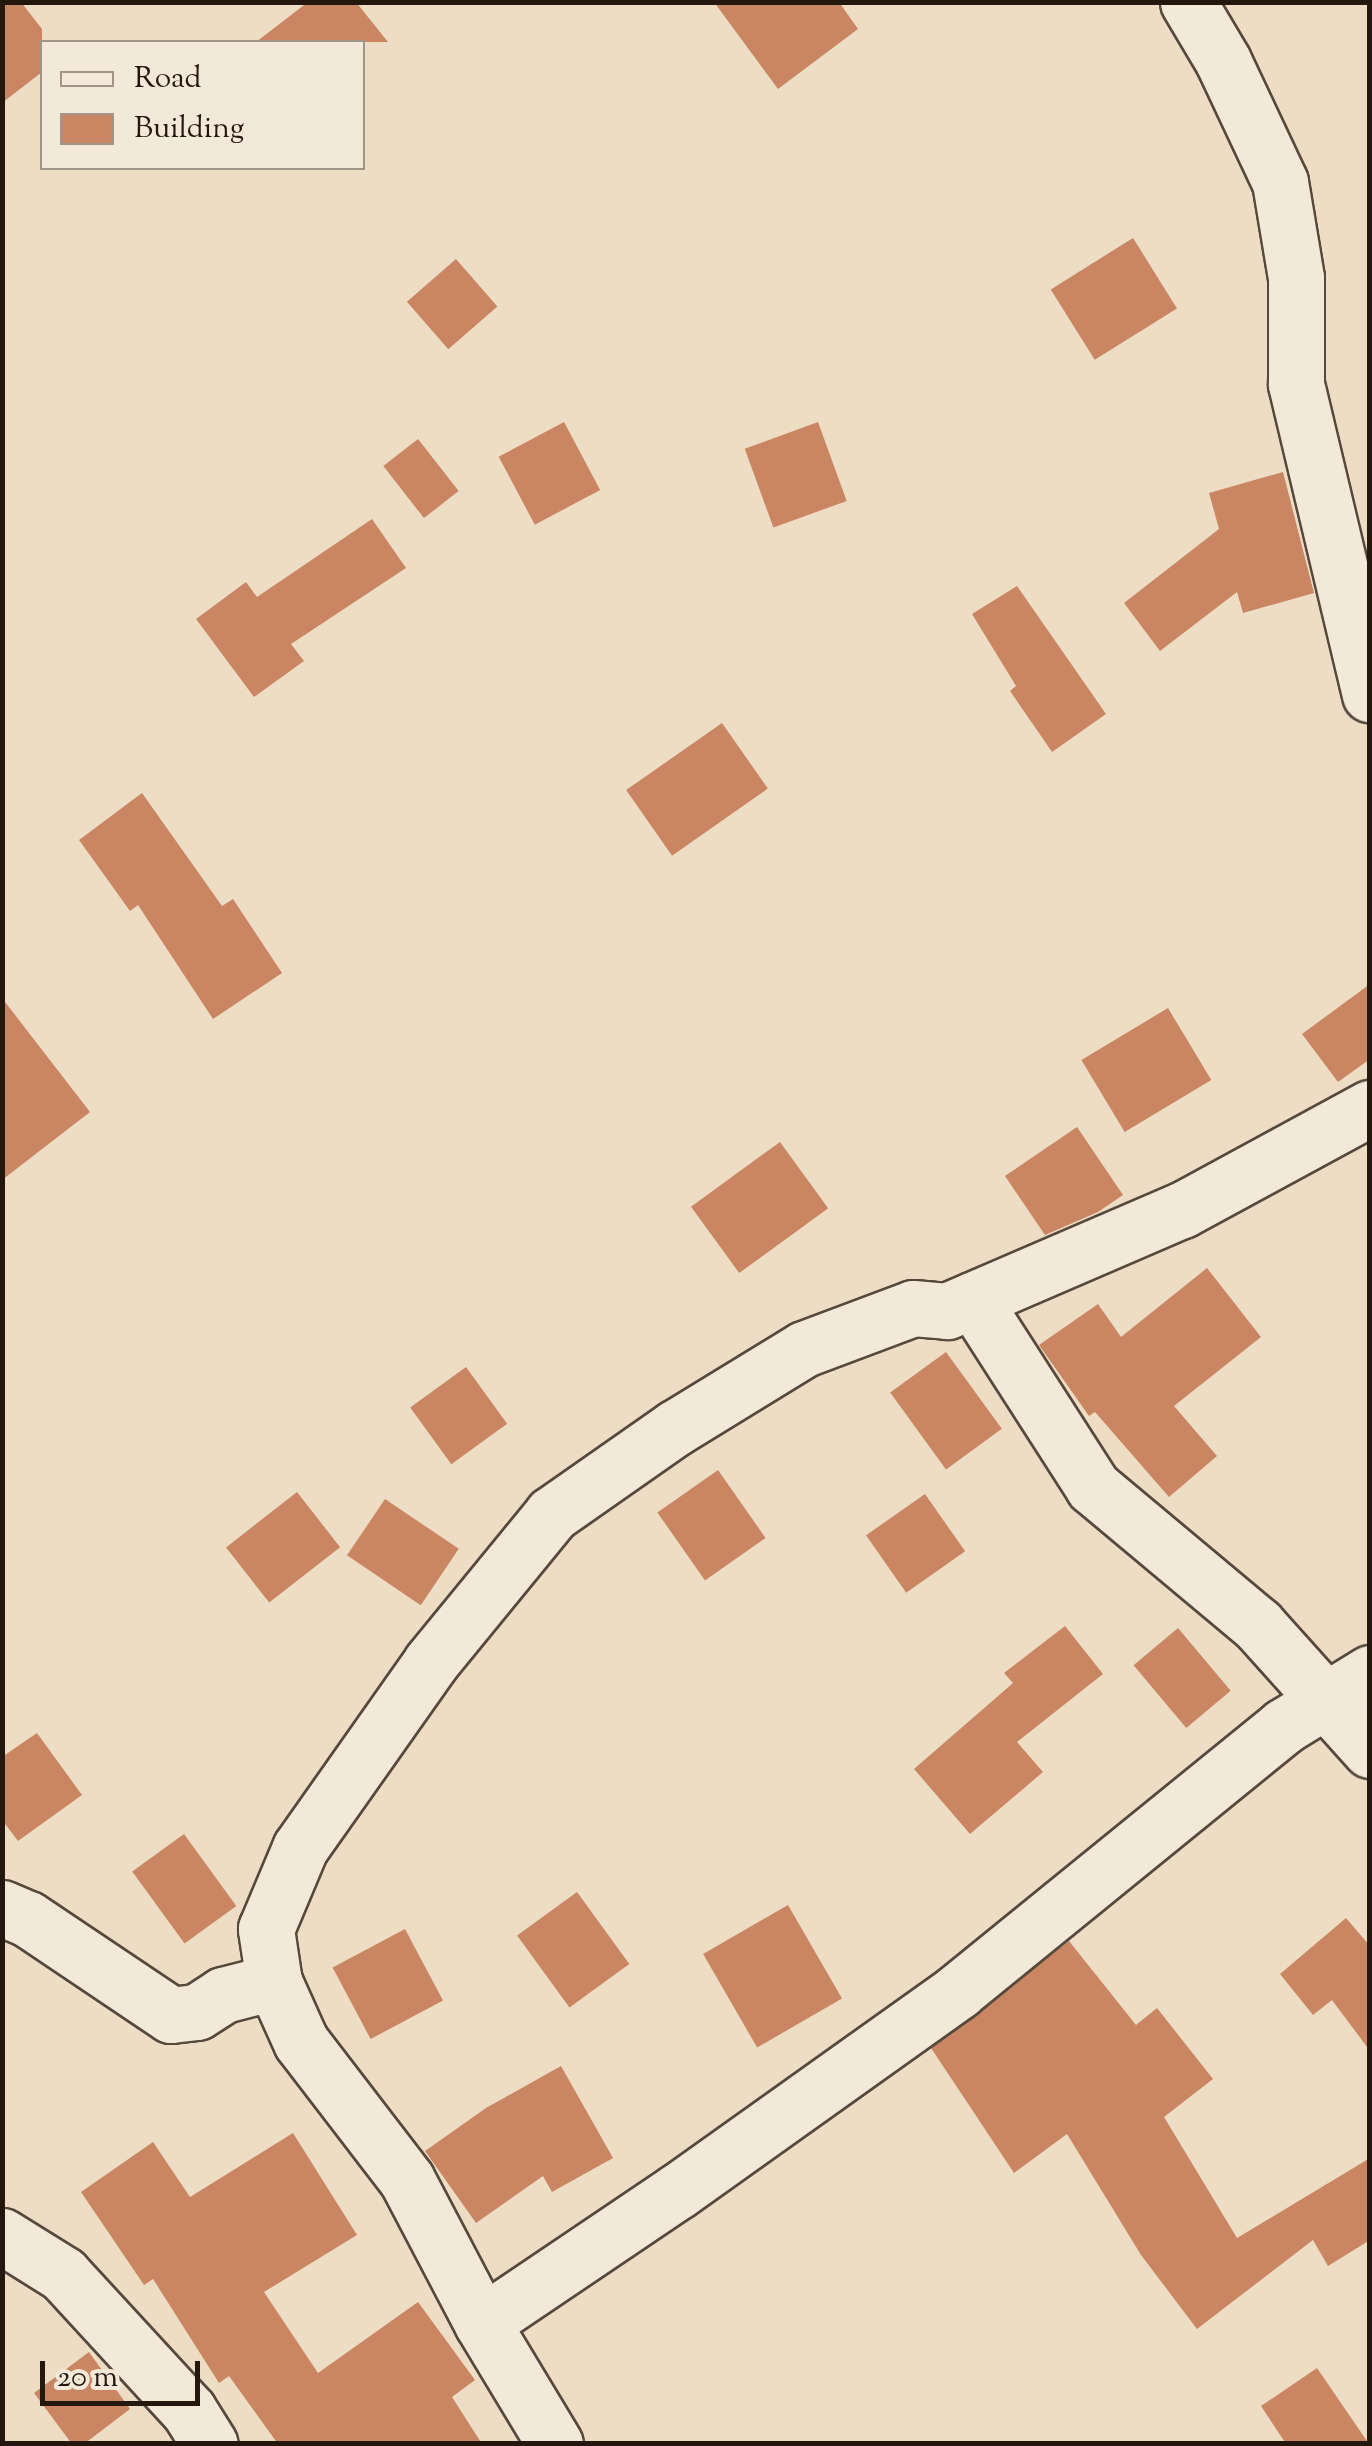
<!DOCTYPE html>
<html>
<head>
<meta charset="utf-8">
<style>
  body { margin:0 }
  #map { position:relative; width:1372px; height:2446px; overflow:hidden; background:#edddc5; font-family:"Sorts Mill Goudy",serif }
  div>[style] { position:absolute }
  .building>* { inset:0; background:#ca8662; transform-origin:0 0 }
  .roads { filter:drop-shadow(2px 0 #56493c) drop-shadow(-2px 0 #56493c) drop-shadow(0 2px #56493c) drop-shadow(0 -2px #56493c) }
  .minor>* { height:55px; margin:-27.5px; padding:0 27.5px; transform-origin:27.5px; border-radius:27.5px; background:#f3e9d9 }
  span { translate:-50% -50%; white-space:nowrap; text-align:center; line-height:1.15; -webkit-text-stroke:10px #f3e9d9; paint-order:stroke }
  .frame { position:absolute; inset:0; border:5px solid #24180e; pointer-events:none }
  .legend { position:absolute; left:40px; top:40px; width:325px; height:130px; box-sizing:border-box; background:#f3e9d9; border:2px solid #a09588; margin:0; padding:12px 18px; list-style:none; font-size:30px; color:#24180e }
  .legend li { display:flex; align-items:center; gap:20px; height:50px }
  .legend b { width:50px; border:2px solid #a09588 }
  .scale { position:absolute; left:40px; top:2361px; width:160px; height:45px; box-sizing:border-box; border:5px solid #24180e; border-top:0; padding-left:12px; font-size:30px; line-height:35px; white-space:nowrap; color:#24180e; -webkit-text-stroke:8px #f3e9d9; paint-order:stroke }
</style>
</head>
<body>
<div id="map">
  <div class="building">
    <div style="clip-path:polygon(2px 2px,21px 2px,42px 29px,42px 72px,2px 103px)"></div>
    <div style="clip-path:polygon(308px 2px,356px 2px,388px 42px,256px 42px)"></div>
    <div style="clip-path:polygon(714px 2px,839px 2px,858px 29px,778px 89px)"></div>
    <div style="left:1133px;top:238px;width:83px;height:97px;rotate:58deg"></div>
    <div style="left:456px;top:259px;width:63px;height:65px;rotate:49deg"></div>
    <div style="left:564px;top:422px;width:77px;height:74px;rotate:62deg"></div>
    <div style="left:818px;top:422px;width:84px;height:78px;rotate:70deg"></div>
    <div style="left:418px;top:439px;width:66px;height:44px;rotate:52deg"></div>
    <div style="clip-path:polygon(1283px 472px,1314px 593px,1243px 613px,1237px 592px,1160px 651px,1124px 603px,1219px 529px,1209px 493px)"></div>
    <div style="clip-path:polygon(372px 519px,406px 568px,291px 644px,304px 661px,254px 697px,196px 619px,246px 582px,257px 597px)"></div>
    <div style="clip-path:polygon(1017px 586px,1106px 714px,1052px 752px,1010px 691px,1016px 686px,972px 614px)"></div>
    <div style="left:722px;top:723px;width:80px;height:117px;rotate:55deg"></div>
    <div style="clip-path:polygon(142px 793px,222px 906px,233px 899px,282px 973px,213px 1019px,138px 905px,130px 911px,79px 840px)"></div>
    <div style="clip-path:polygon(1370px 984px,1370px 1059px,1338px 1082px,1302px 1034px)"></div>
    <div style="clip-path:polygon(2px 998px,90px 1112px,2px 1180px)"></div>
    <div style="left:1168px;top:1008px;width:84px;height:101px;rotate:59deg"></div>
    <div style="clip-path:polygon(1077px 1127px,1123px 1195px,1098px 1212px,1045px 1235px,1005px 1176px)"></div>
    <div style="left:780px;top:1142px;width:82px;height:110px;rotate:54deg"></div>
    <div style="clip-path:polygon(1207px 1268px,1261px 1337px,1174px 1406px,1217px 1456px,1169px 1497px,1095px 1412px,1089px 1416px,1039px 1345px,1098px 1304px,1121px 1337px)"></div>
    <div style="left:946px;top:1352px;width:95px;height:69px;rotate:54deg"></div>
    <div style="left:466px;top:1367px;width:70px;height:69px;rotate:54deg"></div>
    <div style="left:718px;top:1470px;width:83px;height:74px;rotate:55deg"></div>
    <div style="left:297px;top:1492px;width:70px;height:90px;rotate:52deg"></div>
    <div style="left:925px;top:1494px;width:70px;height:72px;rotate:55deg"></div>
    <div style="left:385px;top:1499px;width:89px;height:68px;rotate:34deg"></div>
    <div style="clip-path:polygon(1065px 1626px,1103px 1674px,1017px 1742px,1043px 1772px,970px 1834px,914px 1769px,1013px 1683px,1004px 1673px)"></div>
    <div style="left:1178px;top:1628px;width:82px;height:58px;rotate:50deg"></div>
    <div style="clip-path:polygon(37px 1733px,82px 1795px,18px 1841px,2px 1820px,2px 1757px)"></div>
    <div style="left:184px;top:1834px;width:89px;height:64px;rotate:54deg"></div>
    <div style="left:577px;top:1892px;width:89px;height:74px;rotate:54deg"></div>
    <div style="left:788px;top:1905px;width:108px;height:98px;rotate:60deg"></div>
    <div style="clip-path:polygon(1346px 1918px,1370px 1946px,1370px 2051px,1332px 2000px,1313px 2015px,1280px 1974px)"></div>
    <div style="left:405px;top:1929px;width:81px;height:82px;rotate:62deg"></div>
    <div style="clip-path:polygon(1069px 1941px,1136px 2025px,1157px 2008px,1213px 2079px,1164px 2117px,1237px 2238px,1370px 2158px,1370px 2240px,1328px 2266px,1313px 2240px,1197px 2329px,1141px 2255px,1067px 2134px,1014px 2173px,931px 2048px)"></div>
    <div style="clip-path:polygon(561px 2066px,613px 2158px,552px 2192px,543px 2176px,476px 2223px,425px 2151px,486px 2108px)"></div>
    <div style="clip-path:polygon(293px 2133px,357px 2235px,264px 2292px,318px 2373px,418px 2302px,475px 2380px,452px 2397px,482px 2444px,278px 2444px,229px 2376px,219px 2383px,153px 2279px,144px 2285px,81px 2192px,153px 2142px,190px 2197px)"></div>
    <div style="clip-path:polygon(89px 2352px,130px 2409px,84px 2444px,72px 2444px,34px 2393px)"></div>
    <div style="clip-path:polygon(1317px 2368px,1369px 2444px,1286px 2444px,1261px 2406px)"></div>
  </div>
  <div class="roads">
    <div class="minor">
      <div style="left:1188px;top:2px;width:69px;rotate:59.3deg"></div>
      <div style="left:1223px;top:61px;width:134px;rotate:64.8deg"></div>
      <div style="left:1280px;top:182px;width:97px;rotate:80.5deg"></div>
      <div style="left:1296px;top:278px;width:106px;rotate:90deg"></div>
      <div style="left:1296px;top:384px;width:319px;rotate:76.6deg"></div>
      <div style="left:973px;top:1300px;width:222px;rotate:57.3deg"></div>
      <div style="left:1093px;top:1487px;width:215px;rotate:39.9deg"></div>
      <div style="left:1258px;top:1625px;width:168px;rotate:48.1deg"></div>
      <div style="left:2px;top:1908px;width:28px;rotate:23deg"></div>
      <div style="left:28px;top:1919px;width:172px;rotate:33.9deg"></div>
      <div style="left:171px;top:2015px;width:26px;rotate:-7deg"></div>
      <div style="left:197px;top:2012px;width:31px;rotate:-33deg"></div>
      <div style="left:223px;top:1995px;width:53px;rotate:-14.3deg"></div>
      <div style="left:2px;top:2236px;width:72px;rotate:31.9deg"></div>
      <div style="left:63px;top:2274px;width:186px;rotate:47.4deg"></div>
      <div style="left:189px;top:2411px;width:39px;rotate:58deg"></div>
      <div style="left:482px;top:2323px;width:236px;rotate:-34deg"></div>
      <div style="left:678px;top:2191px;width:344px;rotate:-35.5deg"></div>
      <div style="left:958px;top:1991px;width:420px;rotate:-39.1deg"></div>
      <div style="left:1284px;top:1726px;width:101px;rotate:-31.6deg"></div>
      <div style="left:555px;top:2444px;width:141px;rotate:-121.1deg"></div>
      <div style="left:482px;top:2323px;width:161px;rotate:-117.7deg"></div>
      <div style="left:407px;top:2180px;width:174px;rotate:-127.5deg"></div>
      <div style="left:301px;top:2042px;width:66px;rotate:-114.2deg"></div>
      <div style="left:274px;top:1982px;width:54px;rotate:-98.6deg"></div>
      <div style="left:266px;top:1929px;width:88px;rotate:-67.2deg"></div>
      <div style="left:300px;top:1848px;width:228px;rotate:-54.8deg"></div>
      <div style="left:431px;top:1662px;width:191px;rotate:-50.7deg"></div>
      <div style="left:552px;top:1514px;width:150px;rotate:-35deg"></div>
      <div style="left:675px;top:1428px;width:151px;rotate:-31.5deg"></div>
      <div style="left:804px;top:1349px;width:116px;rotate:-20.6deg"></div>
      <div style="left:913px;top:1308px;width:34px;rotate:5deg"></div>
      <div style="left:947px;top:1311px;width:256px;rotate:-23.3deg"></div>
      <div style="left:1182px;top:1210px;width:214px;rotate:-28.5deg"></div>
    </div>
  </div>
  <div class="frame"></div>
  <ul class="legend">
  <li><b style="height:12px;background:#f3e9d9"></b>Road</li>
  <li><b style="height:28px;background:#ca8662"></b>Building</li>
  </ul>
  <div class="scale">20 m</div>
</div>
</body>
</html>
